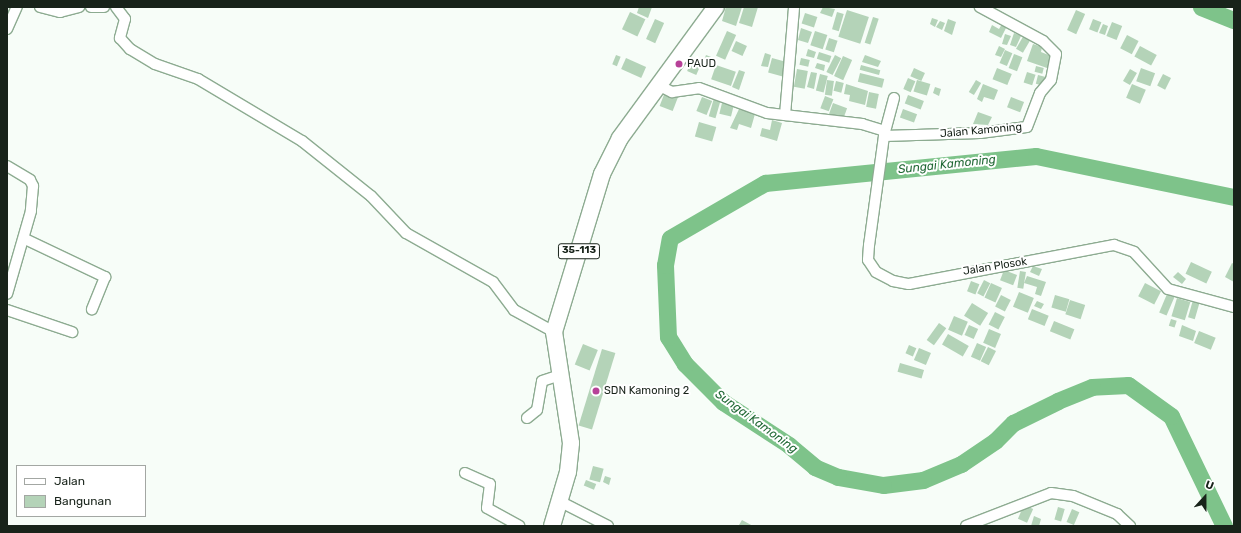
<!DOCTYPE html>
<html>
<head>
<meta charset="utf-8">
<style>
  body { margin:0 }
  #map { position:relative; width:1241px; height:533px; overflow:hidden; background:#f7fdf8; font-family:Rubik,sans-serif }
  div>[style] { position:absolute }
  .river>* { height:17px; margin:-8.5px; padding:0 8.5px; transform-origin:8.5px; border-radius:8.5px; background:#7ec38a }
  .building>* { inset:0; background:#b4d3b8; transform-origin:0 0 }
  .roads { filter:drop-shadow(1px 0 #8dab91) drop-shadow(-1px 0 #8dab91) drop-shadow(0 1px #8dab91) drop-shadow(0 -1px #8dab91) }
  .minor>* { height:10px; margin:-5px; padding:0 5px; transform-origin:5px; border-radius:5px; background:#fff }
  .primary>* { height:16px; margin:-8px; padding:0 8px; transform-origin:8px; border-radius:8px; background:#fff }
  .dots>* { width:11px; height:11px; translate:-50% -50%; box-sizing:border-box; border:2px solid #fff; border-radius:50% }
  span { translate:-50% -50%; white-space:nowrap; text-align:center; line-height:1.15; -webkit-text-stroke:4px #fff; paint-order:stroke }
  .shield-label span { padding:1px 3px; background:#fff; border:1px solid; border-radius:3px; -webkit-text-stroke-width:0 }
  .shield-label { font-size:10px; color:#18231a; font-weight:700 }
  .poi-label { font-size:11px; color:#18231a }
  .left { translate:0 -50%; text-align:left }
  .street-label { font-size:11px; color:#18231a }
  .water-label { font-size:12px; color:#206834; font-style:italic }
  .frame { position:absolute; inset:0; border:8px solid #18231a; pointer-events:none }
  .legend { position:absolute; left:16px; top:465px; width:130px; height:52px; box-sizing:border-box; background:#fff; border:1px solid #a3a7a3; margin:0; padding:5px 7px; list-style:none; font-size:12px; color:#18231a }
  .legend li { display:flex; align-items:center; gap:8px; height:20px }
  .legend b { width:20px; border:1px solid #a3a7a3 }
  .north { position:absolute; left:1185px; top:477px; width:40px; height:40px; -webkit-text-stroke:3px #fff; paint-order:stroke; rotate:21deg; font-size:11px; font-weight:700; line-height:16px; text-align:center; color:#18231a }
  .north::after { content:''; display:block; margin:auto; width:14px; height:18px; background:#18231a; clip-path:polygon(50% 0,100% 100%,50% 72%,0 100%) }
</style>
</head>
<body>
<div id="map">
  <div class="river">
    <div style="left:1201px;top:7px;width:35px;rotate:22deg"></div>
    <div style="left:1224px;top:526px;width:122px;rotate:-115.7deg"></div>
    <div style="left:1171px;top:416px;width:53px;rotate:-144.2deg"></div>
    <div style="left:1128px;top:385px;width:36px;rotate:177deg"></div>
    <div style="left:1092px;top:387px;width:37px;rotate:158deg"></div>
    <div style="left:1058px;top:401px;width:50px;rotate:153.9deg"></div>
    <div style="left:1013px;top:423px;width:25px;rotate:135deg"></div>
    <div style="left:995px;top:441px;width:41px;rotate:145.9deg"></div>
    <div style="left:961px;top:464px;width:41px;rotate:157.2deg"></div>
    <div style="left:923px;top:480px;width:40px;rotate:172.9deg"></div>
    <div style="left:883px;top:485px;width:46px;rotate:-169.9deg"></div>
    <div style="left:838px;top:477px;width:25px;rotate:-157deg"></div>
    <div style="left:815px;top:467px;width:34px;rotate:-140deg"></div>
    <div style="left:789px;top:445px;width:79px;rotate:-146.9deg"></div>
    <div style="left:723px;top:402px;width:54px;rotate:-135deg"></div>
    <div style="left:685px;top:364px;width:32px;rotate:-122deg"></div>
    <div style="left:668px;top:337px;width:72px;rotate:-92.4deg"></div>
    <div style="left:665px;top:265px;width:27px;rotate:-80deg"></div>
    <div style="left:670px;top:238px;width:110px;rotate:-30.1deg"></div>
    <div style="left:765px;top:183px;width:272px;rotate:-5.7deg"></div>
    <div style="left:1036px;top:156px;width:202px;rotate:11.7deg"></div>
  </div>
  <div class="building">
    <div style="clip-path:polygon(639px 7px,652px 7px,648px 18px,637px 13px)"></div>
    <div style="clip-path:polygon(726px 7px,742px 7px,736px 26px,722px 21px)"></div>
    <div style="clip-path:polygon(744px 7px,758px 7px,752px 27px,739px 23px)"></div>
    <div style="clip-path:polygon(823px 7px,835px 9px,832px 17px,820px 13px)"></div>
    <div style="left:847px;top:10px;width:23px;height:28px;rotate:18deg"></div>
    <div style="left:1076px;top:10px;width:10px;height:22px;rotate:24deg"></div>
    <div style="left:630px;top:12px;width:17px;height:19px;rotate:25deg"></div>
    <div style="left:837px;top:12px;width:7px;height:18px;rotate:16deg"></div>
    <div style="left:805px;top:13px;width:13px;height:11px;rotate:18deg"></div>
    <div style="left:873px;top:17px;width:6px;height:27px;rotate:18deg"></div>
    <div style="clip-path:polygon(932px 18px,938px 20px,935px 27px,930px 24px)"></div>
    <div style="left:655px;top:19px;width:10px;height:22px;rotate:24deg"></div>
    <div style="clip-path:polygon(948px 19px,956px 22px,952px 35px,944px 31px)"></div>
    <div style="left:1093px;top:19px;width:9px;height:11px;rotate:21deg"></div>
    <div style="clip-path:polygon(940px 21px,945px 23px,942px 30px,936px 27px)"></div>
    <div style="left:1112px;top:22px;width:11px;height:15px;rotate:22deg"></div>
    <div style="clip-path:polygon(1002px 24px,1007px 26px,1001px 38px,989px 32px,992px 25px,999px 29px)"></div>
    <div style="clip-path:polygon(1103px 24px,1108px 26px,1105px 35px,1099px 33px)"></div>
    <div style="clip-path:polygon(801px 28px,812px 32px,808px 43px,798px 40px)"></div>
    <div style="left:727px;top:31px;width:10px;height:27px;rotate:24deg"></div>
    <div style="left:815px;top:31px;width:13px;height:15px;rotate:18deg"></div>
    <div style="clip-path:polygon(1014px 33px,1021px 36px,1016px 47px,1010px 45px)"></div>
    <div style="clip-path:polygon(1005px 34px,1011px 36px,1007px 45px,1002px 44px)"></div>
    <div style="left:1024px;top:35px;width:8px;height:16px;rotate:30deg"></div>
    <div style="left:1127px;top:35px;width:13px;height:15px;rotate:27deg"></div>
    <div style="left:829px;top:38px;width:9px;height:12px;rotate:18deg"></div>
    <div style="left:736px;top:41px;width:12px;height:11px;rotate:24deg"></div>
    <div style="clip-path:polygon(1033px 44px,1042px 47px,1041px 52px,1051px 56px,1047px 68px,1027px 61px)"></div>
    <div style="clip-path:polygon(999px 46px,1005px 49px,1001px 57px,995px 55px)"></div>
    <div style="left:1140px;top:46px;width:19px;height:12px;rotate:28deg"></div>
    <div style="clip-path:polygon(808px 49px,816px 52px,814px 58px,806px 56px)"></div>
    <div style="left:1005px;top:50px;width:8px;height:14px;rotate:23deg"></div>
    <div style="left:819px;top:52px;width:13px;height:7px;rotate:18deg"></div>
    <div style="clip-path:polygon(765px 53px,771px 55px,768px 67px,761px 66px)"></div>
    <div style="left:1014px;top:54px;width:9px;height:15px;rotate:21deg"></div>
    <div style="left:616px;top:55px;width:5px;height:10px;rotate:22deg"></div>
    <div style="left:706px;top:55px;width:9px;height:9px;rotate:21deg"></div>
    <div style="left:835px;top:55px;width:7px;height:19px;rotate:27deg"></div>
    <div style="clip-path:polygon(865px 55px,881px 61px,878px 67px,862px 62px)"></div>
    <div style="left:843px;top:56px;width:10px;height:22px;rotate:24deg"></div>
    <div style="left:626px;top:58px;width:22px;height:12px;rotate:24deg"></div>
    <div style="left:772px;top:58px;width:16px;height:15px;rotate:15deg"></div>
    <div style="left:801px;top:58px;width:9px;height:7px;rotate:13deg"></div>
    <div style="left:692px;top:60px;width:10px;height:12px;rotate:24deg"></div>
    <div style="clip-path:polygon(817px 63px,825px 65px,824px 71px,815px 68px)"></div>
    <div style="left:716px;top:65px;width:21px;height:15px;rotate:19deg"></div>
    <div style="left:861px;top:65px;width:20px;height:5px;rotate:15deg"></div>
    <div style="left:1036px;top:66px;width:8px;height:6px;rotate:14deg"></div>
    <div style="left:914px;top:68px;width:12px;height:9px;rotate:24deg"></div>
    <div style="left:997px;top:68px;width:16px;height:12px;rotate:22deg"></div>
    <div style="left:1141px;top:68px;width:15px;height:14px;rotate:20deg"></div>
    <div style="left:797px;top:69px;width:11px;height:18px;rotate:10deg"></div>
    <div style="left:1130px;top:69px;width:8px;height:14px;rotate:30deg"></div>
    <div style="clip-path:polygon(739px 70px,745px 72px,739px 90px,732px 87px)"></div>
    <div style="clip-path:polygon(811px 72px,817px 73px,814px 89px,807px 87px)"></div>
    <div style="left:1027px;top:72px;width:9px;height:11px;rotate:18deg"></div>
    <div style="left:860px;top:73px;width:25px;height:9px;rotate:14deg"></div>
    <div style="left:820px;top:74px;width:8px;height:17px;rotate:14deg"></div>
    <div style="left:1163px;top:74px;width:9px;height:13px;rotate:27deg"></div>
    <div style="left:1038px;top:75px;width:8px;height:9px;rotate:14deg"></div>
    <div style="left:908px;top:78px;width:8px;height:12px;rotate:23deg"></div>
    <div style="left:827px;top:80px;width:7px;height:15px;rotate:8deg"></div>
    <div style="left:917px;top:80px;width:14px;height:12px;rotate:17deg"></div>
    <div style="left:976px;top:80px;width:6px;height:14px;rotate:31deg"></div>
    <div style="left:836px;top:81px;width:8px;height:10px;rotate:14deg"></div>
    <div style="clip-path:polygon(846px 84px,868px 91px,865px 105px,849px 101px,850px 95px,844px 94px)"></div>
    <div style="clip-path:polygon(983px 84px,998px 90px,994px 100px,984px 97px,982px 102px,977px 99px)"></div>
    <div style="left:1132px;top:84px;width:15px;height:15px;rotate:23deg"></div>
    <div style="clip-path:polygon(935px 87px,941px 89px,939px 96px,933px 93px)"></div>
    <div style="left:665px;top:92px;width:14px;height:15px;rotate:21deg"></div>
    <div style="left:869px;top:92px;width:10px;height:15px;rotate:11deg"></div>
    <div style="left:908px;top:95px;width:17px;height:9px;rotate:21deg"></div>
    <div style="left:825px;top:96px;width:9px;height:13px;rotate:21deg"></div>
    <div style="left:702px;top:97px;width:11px;height:15px;rotate:22deg"></div>
    <div style="left:1011px;top:97px;width:14px;height:11px;rotate:21deg"></div>
    <div style="left:714px;top:98px;width:7px;height:19px;rotate:16deg"></div>
    <div style="left:722px;top:103px;width:12px;height:11px;rotate:14deg"></div>
    <div style="left:833px;top:103px;width:15px;height:12px;rotate:20deg"></div>
    <div style="clip-path:polygon(739px 109px,755px 114px,751px 128px,739px 124px,737px 130px,730px 128px)"></div>
    <div style="left:903px;top:109px;width:15px;height:9px;rotate:20deg"></div>
    <div style="clip-path:polygon(978px 112px,992px 117px,988px 125px,973px 124px)"></div>
    <div style="clip-path:polygon(772px 120px,782px 123px,777px 141px,760px 136px,762px 128px,770px 130px)"></div>
    <div style="left:699px;top:122px;width:18px;height:15px;rotate:16deg"></div>
    <div style="left:1191px;top:262px;width:23px;height:13px;rotate:25deg"></div>
    <div style="clip-path:polygon(1232px 263px,1234px 264px,1234px 282px,1225px 277px)"></div>
    <div style="clip-path:polygon(1033px 266px,1042px 269px,1039px 276px,1030px 272px)"></div>
    <div style="left:1004px;top:270px;width:14px;height:11px;rotate:21deg"></div>
    <div style="left:1020px;top:271px;width:6px;height:17px;rotate:9deg"></div>
    <div style="clip-path:polygon(1178px 272px,1186px 279px,1182px 284px,1173px 277px)"></div>
    <div style="clip-path:polygon(1027px 276px,1046px 282px,1041px 296px,1035px 294px,1037px 287px,1024px 283px)"></div>
    <div style="left:984px;top:280px;width:7px;height:15px;rotate:27deg"></div>
    <div style="left:971px;top:281px;width:9px;height:11px;rotate:21deg"></div>
    <div style="left:991px;top:283px;width:12px;height:16px;rotate:24deg"></div>
    <div style="left:1145px;top:283px;width:18px;height:15px;rotate:27deg"></div>
    <div style="left:1019px;top:292px;width:16px;height:16px;rotate:22deg"></div>
    <div style="left:1167px;top:294px;width:8px;height:20px;rotate:23deg"></div>
    <div style="left:1001px;top:295px;width:11px;height:13px;rotate:27deg"></div>
    <div style="left:1055px;top:295px;width:15px;height:13px;rotate:16deg"></div>
    <div style="left:1177px;top:298px;width:14px;height:19px;rotate:17deg"></div>
    <div style="left:1070px;top:300px;width:16px;height:15px;rotate:18deg"></div>
    <div style="left:1193px;top:300px;width:7px;height:18px;rotate:16deg"></div>
    <div style="clip-path:polygon(1037px 301px,1044px 304px,1041px 309px,1034px 306px)"></div>
    <div style="left:972px;top:303px;width:19px;height:15px;rotate:32deg"></div>
    <div style="left:1032px;top:309px;width:18px;height:11px;rotate:22deg"></div>
    <div style="left:995px;top:312px;width:11px;height:14px;rotate:27deg"></div>
    <div style="left:954px;top:316px;width:15px;height:15px;rotate:23deg"></div>
    <div style="left:1171px;top:319px;width:6px;height:7px;rotate:18deg"></div>
    <div style="left:1054px;top:321px;width:22px;height:11px;rotate:22deg"></div>
    <div style="left:939px;top:323px;width:9px;height:21px;rotate:36deg"></div>
    <div style="left:969px;top:325px;width:10px;height:11px;rotate:24deg"></div>
    <div style="clip-path:polygon(1182px 325px,1196px 331px,1193px 341px,1179px 336px)"></div>
    <div style="left:989px;top:329px;width:13px;height:15px;rotate:23deg"></div>
    <div style="left:1199px;top:331px;width:18px;height:13px;rotate:22deg"></div>
    <div style="left:948px;top:334px;width:24px;height:12px;rotate:30deg"></div>
    <div style="left:977px;top:343px;width:10px;height:15px;rotate:24deg"></div>
    <div style="left:583px;top:344px;width:16px;height:22px;rotate:22deg"></div>
    <div style="left:909px;top:345px;width:8px;height:9px;rotate:23deg"></div>
    <div style="left:988px;top:347px;width:9px;height:16px;rotate:27deg"></div>
    <div style="left:919px;top:348px;width:13px;height:13px;rotate:23deg"></div>
    <div style="left:602px;top:349px;width:14px;height:80px;rotate:17deg"></div>
    <div style="left:900px;top:363px;width:25px;height:9px;rotate:16deg"></div>
    <div style="left:593px;top:466px;width:11px;height:14px;rotate:15deg"></div>
    <div style="clip-path:polygon(605px 476px,611px 478px,609px 485px,603px 482px)"></div>
    <div style="left:586px;top:480px;width:11px;height:6px;rotate:22deg"></div>
    <div style="left:1024px;top:505px;width:10px;height:15px;rotate:24deg"></div>
    <div style="left:1058px;top:507px;width:7px;height:13px;rotate:16deg"></div>
    <div style="left:1072px;top:509px;width:8px;height:14px;rotate:23deg"></div>
    <div style="clip-path:polygon(1034px 516px,1041px 519px,1039px 526px,1031px 526px)"></div>
    <div style="clip-path:polygon(742px 520px,753px 526px,739px 525px)"></div>
  </div>
  <div class="roads">
    <div class="minor">
      <div style="left:40px;top:7px;width:21px;rotate:14deg"></div>
      <div style="left:60px;top:12px;width:20px;rotate:-15deg"></div>
      <div style="left:91px;top:7px;width:13px"></div>
      <div style="left:116px;top:7px;width:15px;rotate:53deg"></div>
      <div style="left:125px;top:19px;width:20px;rotate:105deg"></div>
      <div style="left:120px;top:38px;width:15px;rotate:48deg"></div>
      <div style="left:130px;top:49px;width:29px;rotate:31deg"></div>
      <div style="left:155px;top:64px;width:46px;rotate:19.2deg"></div>
      <div style="left:198px;top:79px;width:121px;rotate:30.8deg"></div>
      <div style="left:302px;top:141px;width:88px;rotate:38.6deg"></div>
      <div style="left:371px;top:196px;width:51px;rotate:46.6deg"></div>
      <div style="left:406px;top:233px;width:100px;rotate:29.4deg"></div>
      <div style="left:493px;top:282px;width:35px;rotate:53deg"></div>
      <div style="left:514px;top:310px;width:46px;rotate:28.8deg"></div>
      <div style="left:7px;top:29px;width:24px;rotate:-66deg"></div>
      <div style="left:658px;top:85px;width:16px;rotate:27deg"></div>
      <div style="left:672px;top:92px;width:27px;rotate:-8deg"></div>
      <div style="left:699px;top:88px;width:72px;rotate:20.2deg"></div>
      <div style="left:767px;top:113px;width:96px;rotate:6.6deg"></div>
      <div style="left:862px;top:124px;width:24px;rotate:17deg"></div>
      <div style="left:894px;top:98px;width:39px;rotate:105deg"></div>
      <div style="left:884px;top:136px;width:110px;rotate:97.8deg"></div>
      <div style="left:869px;top:245px;width:15px;rotate:94deg"></div>
      <div style="left:868px;top:260px;width:14px;rotate:56deg"></div>
      <div style="left:876px;top:272px;width:19px;rotate:28deg"></div>
      <div style="left:893px;top:281px;width:16px;rotate:11deg"></div>
      <div style="left:909px;top:284px;width:209px;rotate:-10.8deg"></div>
      <div style="left:1114px;top:245px;width:21px;rotate:19deg"></div>
      <div style="left:1134px;top:252px;width:50px;rotate:47.4deg"></div>
      <div style="left:1168px;top:289px;width:68px;rotate:15.3deg"></div>
      <div style="left:785px;top:115px;width:108px;rotate:-85.2deg"></div>
      <div style="left:884px;top:136px;width:96px;rotate:-1.8deg"></div>
      <div style="left:980px;top:133px;width:47px;rotate:-7.3deg"></div>
      <div style="left:1027px;top:127px;width:36px;rotate:-69deg"></div>
      <div style="left:1040px;top:93px;width:17px;rotate:-50deg"></div>
      <div style="left:1051px;top:80px;width:26px;rotate:-79deg"></div>
      <div style="left:1056px;top:54px;width:18px;rotate:-135deg"></div>
      <div style="left:1043px;top:41px;width:72px;rotate:-151.6deg"></div>
      <div style="left:7px;top:166px;width:27px;rotate:31deg"></div>
      <div style="left:30px;top:180px;width:7px;rotate:63deg"></div>
      <div style="left:33px;top:186px;width:25px;rotate:95deg"></div>
      <div style="left:31px;top:211px;width:86px;rotate:106.1deg"></div>
      <div style="left:25px;top:239px;width:89px;rotate:25.4deg"></div>
      <div style="left:105px;top:277px;width:35px;rotate:112deg"></div>
      <div style="left:7px;top:310px;width:69px;rotate:18.7deg"></div>
      <div style="left:527px;top:418px;width:13px;rotate:-39deg"></div>
      <div style="left:537px;top:410px;width:29px;rotate:-80deg"></div>
      <div style="left:542px;top:381px;width:20px;rotate:-18deg"></div>
      <div style="left:465px;top:473px;width:27px;rotate:24deg"></div>
      <div style="left:490px;top:484px;width:24px;rotate:97deg"></div>
      <div style="left:487px;top:508px;width:37px;rotate:29deg"></div>
      <div style="left:559px;top:501px;width:55px;rotate:27deg"></div>
      <div style="left:966px;top:526px;width:91px;rotate:-21.2deg"></div>
      <div style="left:1051px;top:493px;width:22px;rotate:8deg"></div>
      <div style="left:1073px;top:496px;width:48px;rotate:22.2deg"></div>
      <div style="left:1117px;top:514px;width:18px;rotate:43deg"></div>
    </div>
    <div class="primary">
      <div style="left:552px;top:526px;width:56px;rotate:-73.5deg"></div>
      <div style="left:568px;top:472px;width:29px;rotate:-84deg"></div>
      <div style="left:571px;top:443px;width:112px;rotate:-98.7deg"></div>
      <div style="left:554px;top:332px;width:165px;rotate:-73.1deg"></div>
      <div style="left:602px;top:174px;width:40px;rotate:-63.4deg"></div>
      <div style="left:620px;top:138px;width:162px;rotate:-53.8deg"></div>
    </div>
  </div>
  <div class="dots">
    <div style="left:679px;top:64px;background:#b74198"></div>
    <div style="left:596px;top:391px;background:#b74198"></div>
  </div>
  <div class="shield-label">
    <span style="left:579px;top:251px">35-113</span>
  </div>
  <div class="poi-label">
    <span class="left" style="left:687px;top:64px">PAUD</span>
    <span class="left" style="left:604px;top:391px">SDN Kamoning 2</span>
  </div>
  <div class="street-label">
    <span style="left:981px;top:131px;rotate:-5deg">Jalan Kamoning</span>
    <span style="left:995px;top:267px;rotate:-9deg">Jalan Plosok</span>
  </div>
  <div class="water-label">
    <span style="left:947px;top:165px;rotate:-6deg">Sungai Kamoning</span>
    <span style="left:756px;top:422px;rotate:36deg">Sungai Kamoning</span>
  </div>
  <div class="frame"></div>
  <ul class="legend">
  <li><b style="height:5px;background:#fff"></b>Jalan</li>
  <li><b style="height:11px;background:#b4d3b8"></b>Bangunan</li>
  </ul>
  <div class="north">U</div>
</div>
</body>
</html>
